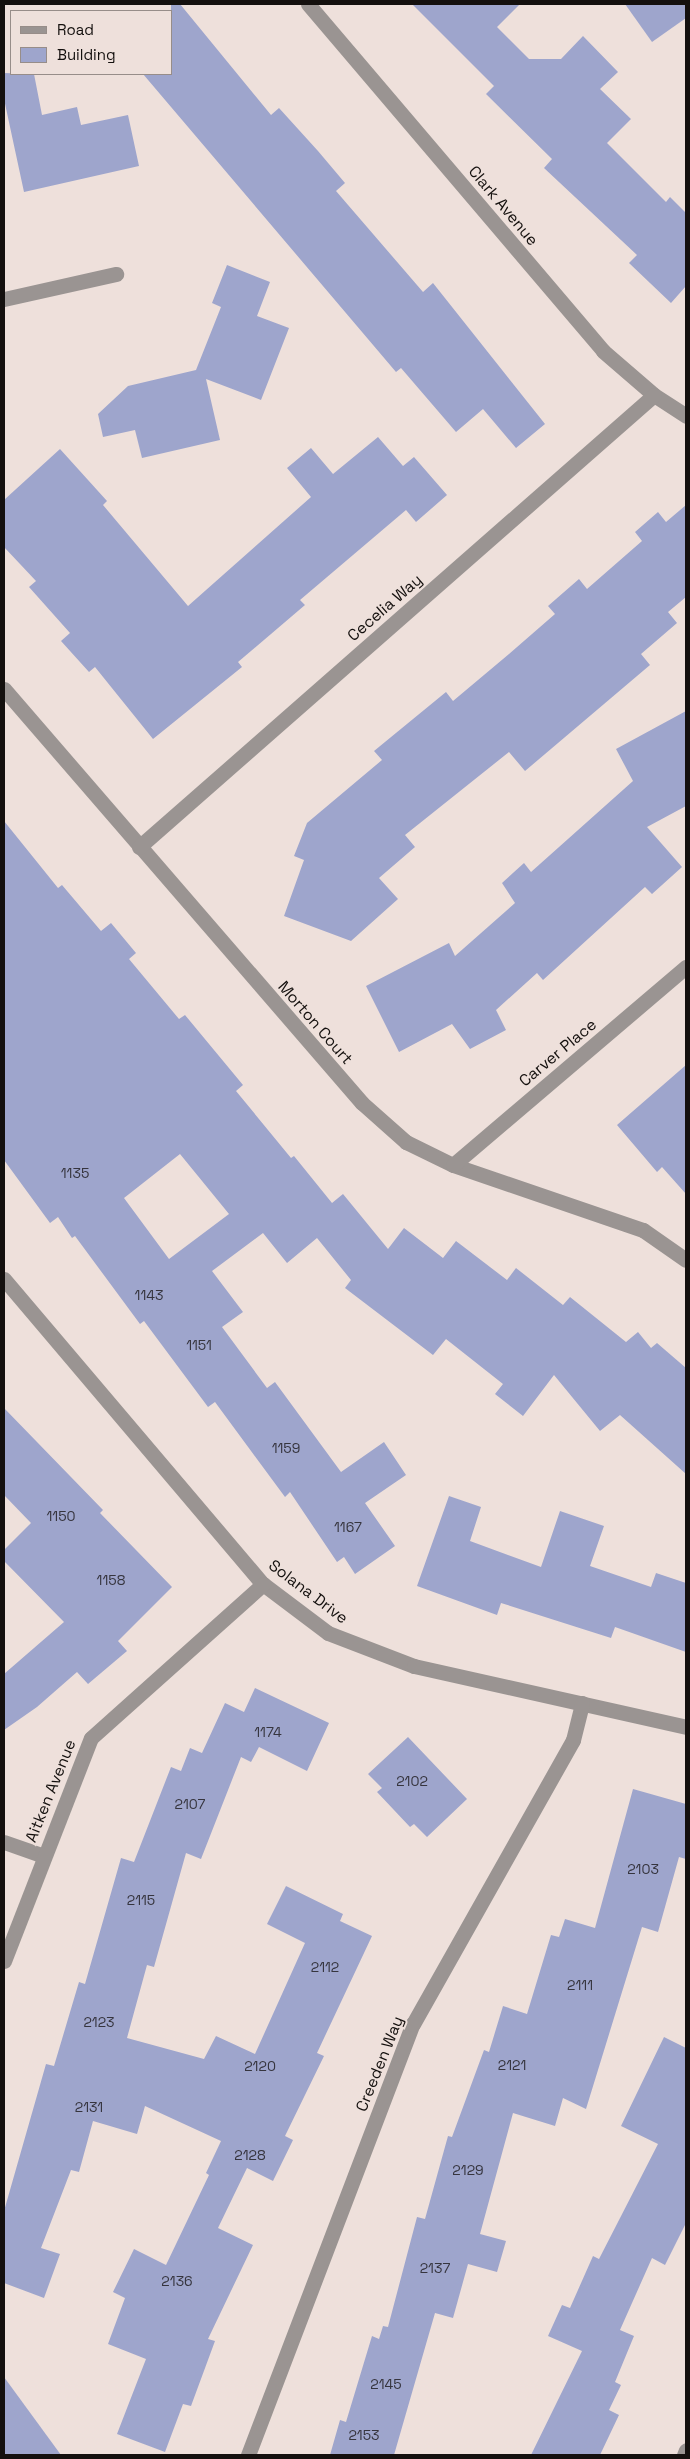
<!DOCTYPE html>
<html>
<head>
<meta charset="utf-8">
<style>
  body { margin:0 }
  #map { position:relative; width:690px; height:2459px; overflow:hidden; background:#eee0db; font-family:"Space Grotesk",sans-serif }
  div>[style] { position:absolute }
  .building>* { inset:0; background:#9ea5cc }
  .street>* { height:15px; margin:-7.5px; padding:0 7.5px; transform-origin:7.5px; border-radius:7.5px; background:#9a9492 }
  span { translate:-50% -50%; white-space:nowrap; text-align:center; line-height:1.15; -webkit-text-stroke:4px #eee0db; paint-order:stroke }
  .number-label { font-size:14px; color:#36353e }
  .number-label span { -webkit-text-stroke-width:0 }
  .street-label { font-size:16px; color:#14100e }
  .frame { position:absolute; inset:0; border:5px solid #14100e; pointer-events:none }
  .legend { position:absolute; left:10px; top:10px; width:162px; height:65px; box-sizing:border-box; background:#eee0db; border:1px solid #978d89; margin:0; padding:6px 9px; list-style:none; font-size:15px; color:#14100e }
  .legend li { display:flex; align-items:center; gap:10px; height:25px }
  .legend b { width:25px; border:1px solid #978d89 }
</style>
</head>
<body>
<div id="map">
  <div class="building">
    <div style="clip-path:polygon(171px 4px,180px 4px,271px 115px,279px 108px,318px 151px,345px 183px,336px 191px,423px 292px,433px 283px,545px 424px,516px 448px,483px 409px,456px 432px,401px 368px,396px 372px,143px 74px,171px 74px)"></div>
    <div style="clip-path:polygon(412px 4px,520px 4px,497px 27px,529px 59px,561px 59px,583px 36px,618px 72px,600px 89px,631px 119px,607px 143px,666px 202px,670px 197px,686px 213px,686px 286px,671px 303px,629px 263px,637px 255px,544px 168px,552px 159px,486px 94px,494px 86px)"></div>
    <div style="clip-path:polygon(625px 4px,686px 4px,686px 18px,652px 42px)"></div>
    <div style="clip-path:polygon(4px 73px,34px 74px,42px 115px,77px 107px,81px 125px,128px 115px,139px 166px,24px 192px,4px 99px)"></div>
    <div style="clip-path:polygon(227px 265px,270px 282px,257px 316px,289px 328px,261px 400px,206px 379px,220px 440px,142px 458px,135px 430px,103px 437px,98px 414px,128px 386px,196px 370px,221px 307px,212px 303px)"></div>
    <div style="clip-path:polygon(378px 437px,403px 466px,414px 457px,447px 495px,416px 522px,406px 510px,300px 600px,305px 605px,238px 662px,242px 667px,153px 739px,95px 667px,89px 672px,61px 641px,70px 633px,29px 587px,36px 581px,4px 547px,4px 500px,60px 449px,107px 501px,103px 505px,188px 606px,311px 497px,287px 468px,311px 448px,333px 474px)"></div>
    <div style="clip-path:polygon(686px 505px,686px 597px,668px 612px,677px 623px,641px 654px,650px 665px,525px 771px,509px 752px,405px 835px,415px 847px,379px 878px,398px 899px,351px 941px,284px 916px,304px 860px,294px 856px,307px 823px,382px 760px,374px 751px,446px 692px,453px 701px,509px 654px,555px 614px,548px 606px,579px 579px,587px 589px,642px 541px,635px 532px,658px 512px,666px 522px)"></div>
    <div style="clip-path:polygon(686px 711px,686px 806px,647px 827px,682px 867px,652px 894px,645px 887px,543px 980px,537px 973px,496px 1010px,506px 1030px,470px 1049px,452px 1024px,399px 1052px,366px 986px,449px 943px,455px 956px,515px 903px,502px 883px,524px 863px,531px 872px,633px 781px,616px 749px)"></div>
    <div style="clip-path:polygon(evenodd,4px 821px,58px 888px,62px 885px,101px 931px,111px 923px,136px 953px,129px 959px,179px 1019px,185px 1015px,243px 1085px,236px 1091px,291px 1158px,294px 1156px,332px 1203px,343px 1194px,388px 1249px,404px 1228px,443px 1258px,456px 1241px,507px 1280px,516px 1268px,563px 1305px,570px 1297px,626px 1342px,638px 1332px,651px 1348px,657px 1343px,686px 1368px,686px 1474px,620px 1415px,600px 1431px,554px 1375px,523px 1416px,495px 1394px,503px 1384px,446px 1339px,433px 1355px,345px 1288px,351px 1280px,317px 1238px,287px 1263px,263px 1233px,212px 1271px,243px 1312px,222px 1327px,267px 1388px,275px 1382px,341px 1472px,384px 1442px,406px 1475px,365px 1503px,395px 1546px,355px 1574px,344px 1557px,337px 1562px,290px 1492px,285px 1497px,215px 1402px,208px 1407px,144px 1321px,140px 1324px,75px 1236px,72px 1238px,58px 1217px,50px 1223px,4px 1160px,4px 821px,180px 1154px,229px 1214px,169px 1259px,124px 1198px,180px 1154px)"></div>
    <div style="clip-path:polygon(686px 1065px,686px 1194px,662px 1167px,657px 1172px,617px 1125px)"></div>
    <div style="clip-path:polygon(4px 1408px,103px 1510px,100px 1513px,172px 1587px,118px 1641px,127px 1651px,88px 1684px,77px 1672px,37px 1707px,4px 1730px,4px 1674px,64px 1622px,4px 1561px,4px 1550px,31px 1523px,4px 1495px)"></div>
    <div style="clip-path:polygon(449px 1496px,481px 1507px,470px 1541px,541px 1567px,560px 1511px,604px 1526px,590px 1566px,651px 1587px,656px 1573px,686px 1583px,686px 1652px,615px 1627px,611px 1638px,501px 1603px,497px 1615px,417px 1586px)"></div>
    <div style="clip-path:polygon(255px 1688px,329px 1723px,307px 1771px,259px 1747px,251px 1762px,241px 1757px,201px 1859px,186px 1853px,154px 1967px,147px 1965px,127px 2038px,204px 2059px,216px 2036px,255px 2054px,305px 1943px,267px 1924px,286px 1886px,343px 1914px,340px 1921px,372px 1936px,317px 2053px,324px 2056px,285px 2136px,293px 2140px,273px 2181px,247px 2168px,218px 2228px,253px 2245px,208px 2339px,215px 2341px,191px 2406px,183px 2404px,165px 2452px,117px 2434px,146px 2359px,108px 2344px,125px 2298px,113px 2292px,134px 2249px,166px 2265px,209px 2175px,206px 2173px,221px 2141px,145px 2106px,137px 2134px,93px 2121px,79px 2172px,71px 2170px,41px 2248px,60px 2254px,44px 2298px,4px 2283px,4px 2211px,46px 2064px,54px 2066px,79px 1982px,85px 1984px,121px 1858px,134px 1862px,171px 1767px,181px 1771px,190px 1748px,202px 1753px,225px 1703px,244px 1712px)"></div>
    <div style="clip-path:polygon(408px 1737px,467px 1799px,427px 1837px,414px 1824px,410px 1827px,377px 1792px,382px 1788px,368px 1774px)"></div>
    <div style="clip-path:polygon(633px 1789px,686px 1804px,686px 1859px,679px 1857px,658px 1932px,642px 1927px,586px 2109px,563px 2098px,555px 2126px,513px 2113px,480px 2234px,506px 2241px,497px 2272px,468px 2264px,453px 2318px,435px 2313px,394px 2455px,330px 2455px,340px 2420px,346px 2422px,372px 2336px,379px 2339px,383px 2326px,388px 2327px,417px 2217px,425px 2219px,448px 2136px,452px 2137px,484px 2050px,489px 2052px,503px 2006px,527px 2014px,551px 1935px,559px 1937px,565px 1919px,595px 1928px)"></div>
    <div style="clip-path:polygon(664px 2037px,686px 2048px,686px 2223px,665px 2265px,652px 2258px,620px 2330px,634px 2336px,615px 2382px,621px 2385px,609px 2410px,619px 2415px,600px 2455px,531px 2455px,582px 2351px,548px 2336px,562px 2305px,570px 2308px,593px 2256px,599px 2259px,658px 2144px,621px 2126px)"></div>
    <div style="clip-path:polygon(4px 2377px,61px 2455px,4px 2455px)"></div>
  </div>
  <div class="street">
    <div style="left:308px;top:4px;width:455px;rotate:49.6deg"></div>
    <div style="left:603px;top:351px;width:67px;rotate:40.8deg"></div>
    <div style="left:654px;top:395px;width:38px;rotate:33deg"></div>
    <div style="left:4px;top:299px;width:115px;rotate:-12.6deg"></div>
    <div style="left:4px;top:689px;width:547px;rotate:49.15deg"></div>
    <div style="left:362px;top:1103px;width:59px;rotate:41.6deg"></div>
    <div style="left:406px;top:1142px;width:52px;rotate:26.1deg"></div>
    <div style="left:453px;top:1165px;width:201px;rotate:18.9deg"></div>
    <div style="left:643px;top:1230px;width:52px;rotate:34.9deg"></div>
    <div style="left:139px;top:847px;width:685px;rotate:-41.27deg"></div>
    <div style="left:453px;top:1165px;width:306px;rotate:-40.4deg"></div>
    <div style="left:4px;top:1279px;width:400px;rotate:49.7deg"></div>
    <div style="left:263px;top:1584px;width:81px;rotate:37deg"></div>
    <div style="left:328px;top:1633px;width:92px;rotate:21deg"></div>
    <div style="left:414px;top:1666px;width:279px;rotate:12.6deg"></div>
    <div style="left:4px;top:1842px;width:42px;rotate:19.3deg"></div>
    <div style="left:4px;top:1961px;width:239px;rotate:-68.7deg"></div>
    <div style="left:91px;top:1738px;width:231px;rotate:-41.8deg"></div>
    <div style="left:248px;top:2455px;width:462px;rotate:-69.1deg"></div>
    <div style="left:413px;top:2024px;width:326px;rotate:-60.6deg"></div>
    <div style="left:573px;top:1740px;width:38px;rotate:-76deg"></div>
    <div style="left:684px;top:2455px;width:5px;rotate:-68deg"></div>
  </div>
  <div class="number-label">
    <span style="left:75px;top:1173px">1135</span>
    <span style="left:149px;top:1295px">1143</span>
    <span style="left:199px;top:1345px">1151</span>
    <span style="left:286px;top:1448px">1159</span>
    <span style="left:61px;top:1516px">1150</span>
    <span style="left:348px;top:1527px">1167</span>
    <span style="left:111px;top:1580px">1158</span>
    <span style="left:268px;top:1732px">1174</span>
    <span style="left:412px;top:1781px">2102</span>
    <span style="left:190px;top:1804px">2107</span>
    <span style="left:643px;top:1869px">2103</span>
    <span style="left:141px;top:1900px">2115</span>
    <span style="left:325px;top:1967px">2112</span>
    <span style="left:580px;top:1985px">2111</span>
    <span style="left:99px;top:2022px">2123</span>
    <span style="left:512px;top:2065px">2121</span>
    <span style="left:260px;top:2066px">2120</span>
    <span style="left:89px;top:2107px">2131</span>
    <span style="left:250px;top:2155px">2128</span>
    <span style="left:468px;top:2170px">2129</span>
    <span style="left:435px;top:2268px">2137</span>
    <span style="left:177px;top:2281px">2136</span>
    <span style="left:386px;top:2384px">2145</span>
    <span style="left:364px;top:2435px">2153</span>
  </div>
  <div class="street-label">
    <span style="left:503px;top:206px;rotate:50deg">Clark Avenue</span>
    <span style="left:385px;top:608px;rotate:-41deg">Cecelia Way</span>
    <span style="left:315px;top:1023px;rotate:49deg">Morton Court</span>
    <span style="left:558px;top:1053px;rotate:-40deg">Carver Place</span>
    <span style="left:308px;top:1592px;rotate:37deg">Solana Drive</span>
    <span style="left:51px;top:1791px;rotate:-68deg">Aitken Avenue</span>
    <span style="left:380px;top:2064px;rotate:-68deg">Creeden Way</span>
  </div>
  <div class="frame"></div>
  <ul class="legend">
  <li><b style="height:6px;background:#9a9492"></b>Road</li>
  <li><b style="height:14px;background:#9ea5cc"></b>Building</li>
  </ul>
</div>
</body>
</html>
